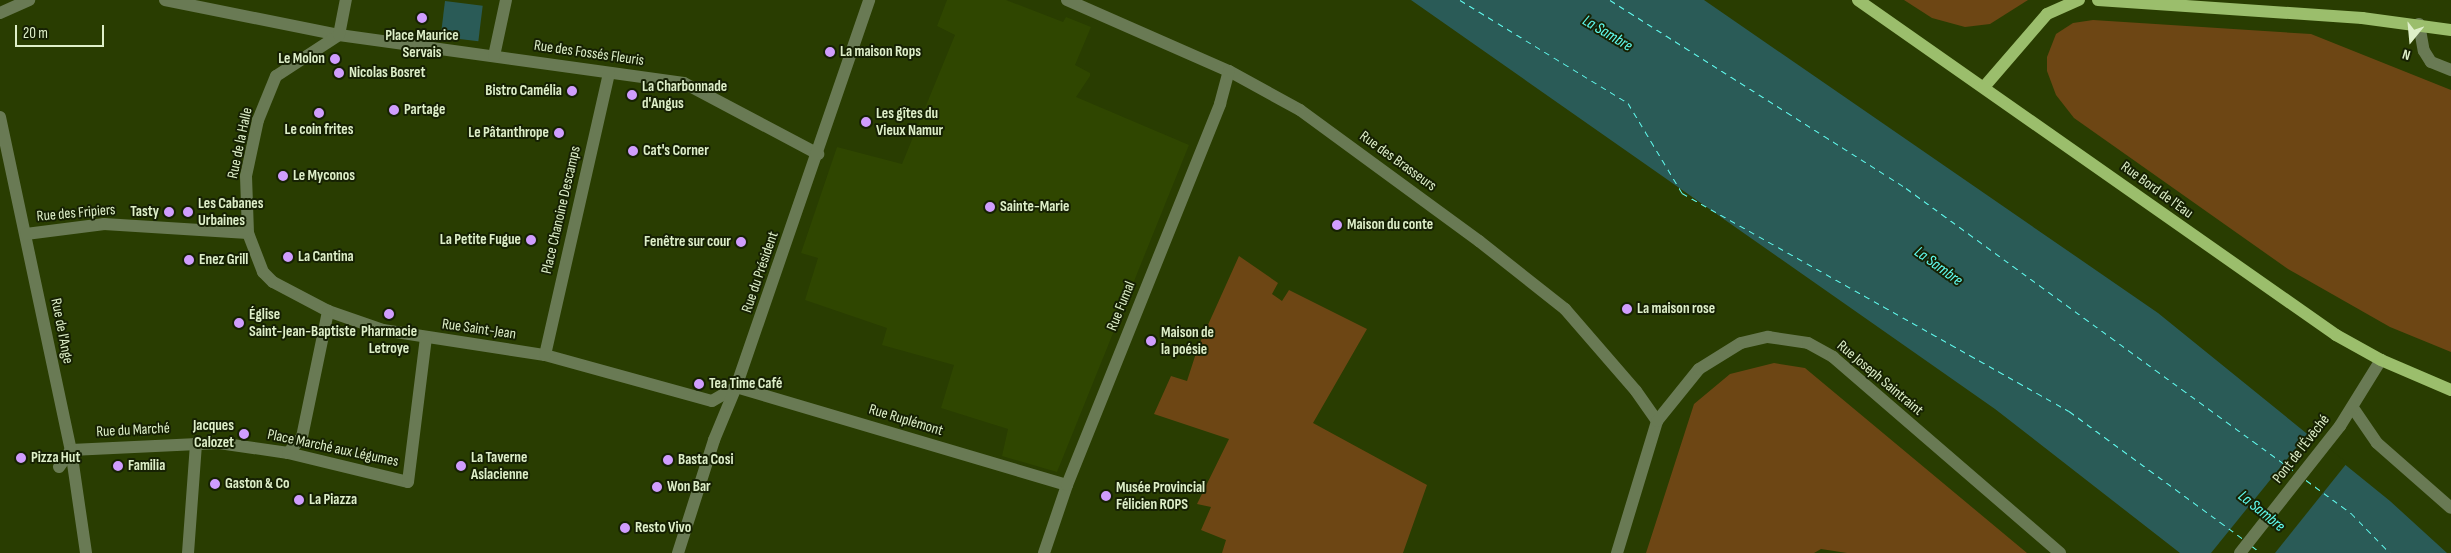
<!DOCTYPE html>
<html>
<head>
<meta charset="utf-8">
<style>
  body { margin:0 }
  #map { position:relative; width:2451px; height:553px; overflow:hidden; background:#293d01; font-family:"Sofia Sans Condensed",sans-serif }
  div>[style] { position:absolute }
  .built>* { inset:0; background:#2f4600 }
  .green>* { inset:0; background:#6d4614 }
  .water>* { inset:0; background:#2a5b57; transform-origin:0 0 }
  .pier>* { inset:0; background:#293d01 }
  .ferry>* { height:1px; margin-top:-0.5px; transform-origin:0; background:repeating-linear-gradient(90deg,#60fcf0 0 6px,transparent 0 11px) }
  .minor>* { height:12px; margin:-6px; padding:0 6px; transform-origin:6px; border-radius:6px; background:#697a54 }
  .major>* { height:12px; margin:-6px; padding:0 6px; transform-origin:6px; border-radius:6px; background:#9bbe6c }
  .dots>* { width:14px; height:14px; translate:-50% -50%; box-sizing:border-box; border:2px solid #162103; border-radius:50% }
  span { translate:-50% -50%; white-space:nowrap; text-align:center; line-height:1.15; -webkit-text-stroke:4px #162103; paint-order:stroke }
  .poi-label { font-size:15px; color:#deefc9; font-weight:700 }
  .left { translate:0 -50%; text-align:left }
  .right { translate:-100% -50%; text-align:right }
  .street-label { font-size:15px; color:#deefc9 }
  .water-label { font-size:16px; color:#60fcf0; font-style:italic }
  .north { position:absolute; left:2386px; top:15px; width:50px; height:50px; -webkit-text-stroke:4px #162103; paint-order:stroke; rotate:197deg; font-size:14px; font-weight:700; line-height:20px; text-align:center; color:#deefc9 }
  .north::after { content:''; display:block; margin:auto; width:18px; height:22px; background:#deefc9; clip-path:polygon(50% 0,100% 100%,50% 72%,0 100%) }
  .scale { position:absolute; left:15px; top:25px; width:89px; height:22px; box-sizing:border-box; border:2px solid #deefc9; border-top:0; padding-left:6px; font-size:15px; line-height:18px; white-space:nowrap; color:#deefc9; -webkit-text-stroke:4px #162103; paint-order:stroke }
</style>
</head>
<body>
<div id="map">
  <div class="built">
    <div style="clip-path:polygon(947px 0,1006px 0,1063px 22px,1066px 17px,1091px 27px,1075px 65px,1090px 73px,1090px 76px,1076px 97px,1189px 145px,1057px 472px,1002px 456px,1008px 429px,941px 408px,954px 365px,882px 345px,887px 328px,805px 300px,818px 258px,801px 253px,837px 147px,902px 164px,955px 35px,937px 26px)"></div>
  </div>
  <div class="green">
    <div style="clip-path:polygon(1904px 0,2028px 0,1990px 24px,1965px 27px,1932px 18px)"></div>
    <div style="clip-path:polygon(2093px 20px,2311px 34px,2451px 90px,2451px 352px,2390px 327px,2288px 269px,2074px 118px,2056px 95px,2047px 71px,2047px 57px,2056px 34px,2073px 23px)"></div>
    <div style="clip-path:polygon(1239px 256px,1278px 283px,1272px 294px,1282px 301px,1289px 290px,1367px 329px,1313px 423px,1427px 485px,1403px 553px,1222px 553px,1226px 540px,1201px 530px,1211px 507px,1197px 504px,1229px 439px,1154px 414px,1171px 376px,1187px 381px,1198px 347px)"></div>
    <div style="clip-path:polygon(1774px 363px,1805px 368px,2027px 553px,1847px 553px,1821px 549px,1814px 553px,1646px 553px,1694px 404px,1730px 374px)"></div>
  </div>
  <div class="water">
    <div style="clip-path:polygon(1411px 0,1704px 0,2158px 313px,2390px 501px,2447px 553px,2180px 553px,1995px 409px)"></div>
    <div style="left:445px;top:1px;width:38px;height:36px;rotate:7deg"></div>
  </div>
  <div class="pier">
    <div style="clip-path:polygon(2309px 432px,2347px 463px,2275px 553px,2211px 553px)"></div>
  </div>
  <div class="ferry">
    <div style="left:1460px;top:0;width:197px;rotate:31.5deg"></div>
    <div style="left:1628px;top:103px;width:105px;rotate:59deg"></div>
    <div style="left:1682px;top:193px;width:444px;rotate:29.4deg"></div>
    <div style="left:2069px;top:411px;width:216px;rotate:36.3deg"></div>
    <div style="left:1610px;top:0;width:351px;rotate:32.4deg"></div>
    <div style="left:1906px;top:188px;width:484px;rotate:36.1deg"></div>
    <div style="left:2306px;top:480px;width:56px;rotate:36.3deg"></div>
    <div style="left:2351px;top:513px;width:56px;rotate:45.7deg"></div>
    <div style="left:2252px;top:546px;width:11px;rotate:38deg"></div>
  </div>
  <div class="minor">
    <div style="left:165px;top:0;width:177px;rotate:11.4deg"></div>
    <div style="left:339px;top:35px;width:348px;rotate:7.9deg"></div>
    <div style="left:684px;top:83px;width:152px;rotate:27.9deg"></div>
    <div style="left:1067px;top:0;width:177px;rotate:23.7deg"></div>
    <div style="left:1229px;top:71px;width:81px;rotate:28.8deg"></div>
    <div style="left:1300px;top:110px;width:222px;rotate:36.2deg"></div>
    <div style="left:1479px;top:241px;width:110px;rotate:38.3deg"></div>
    <div style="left:1565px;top:309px;width:108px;rotate:49.1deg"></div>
    <div style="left:1636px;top:391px;width:37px;rotate:55deg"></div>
    <div style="left:0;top:13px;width:32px;rotate:-24deg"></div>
    <div style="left:2419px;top:24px;width:27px;rotate:80deg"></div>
    <div style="left:2424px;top:51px;width:13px;rotate:58deg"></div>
    <div style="left:2431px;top:62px;width:22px;rotate:22deg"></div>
    <div style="left:339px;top:35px;width:75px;rotate:146.9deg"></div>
    <div style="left:276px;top:76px;width:48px;rotate:112.2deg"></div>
    <div style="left:258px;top:120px;width:57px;rotate:102.1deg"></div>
    <div style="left:246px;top:176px;width:57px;rotate:88deg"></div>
    <div style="left:248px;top:233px;width:42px;rotate:69deg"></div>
    <div style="left:263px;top:272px;width:14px;rotate:45deg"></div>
    <div style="left:273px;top:282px;width:62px;rotate:27.8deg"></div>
    <div style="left:328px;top:311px;width:58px;rotate:19.1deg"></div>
    <div style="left:383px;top:330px;width:164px;rotate:8.8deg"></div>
    <div style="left:545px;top:355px;width:173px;rotate:15.4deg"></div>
    <div style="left:712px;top:401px;width:28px;rotate:-30deg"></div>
    <div style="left:736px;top:387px;width:345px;rotate:16.5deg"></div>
    <div style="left:339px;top:35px;width:36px;rotate:-79deg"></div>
    <div style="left:494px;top:56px;width:57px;rotate:-77.9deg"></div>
    <div style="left:0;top:117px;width:340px;rotate:78deg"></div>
    <div style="left:71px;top:450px;width:104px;rotate:81.7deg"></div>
    <div style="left:26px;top:234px;width:79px;rotate:-7.3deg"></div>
    <div style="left:104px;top:224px;width:144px;rotate:3.6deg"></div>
    <div style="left:545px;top:355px;width:289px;rotate:-77.2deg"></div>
    <div style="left:2353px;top:408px;width:42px;rotate:55.6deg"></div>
    <div style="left:2377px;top:443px;width:98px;rotate:41.3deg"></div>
    <div style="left:71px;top:450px;width:148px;rotate:-2.7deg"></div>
    <div style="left:219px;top:443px;width:70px;rotate:8.2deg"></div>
    <div style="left:288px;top:453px;width:123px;rotate:13.6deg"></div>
    <div style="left:408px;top:482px;width:145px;rotate:-82.9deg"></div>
    <div style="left:288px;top:453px;width:21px;rotate:-49deg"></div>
    <div style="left:302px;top:437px;width:129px;rotate:-78.3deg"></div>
    <div style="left:59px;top:467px;width:21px;rotate:-55deg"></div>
    <div style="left:188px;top:553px;width:110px;rotate:-85.8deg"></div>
    <div style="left:678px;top:553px;width:119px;rotate:-72.3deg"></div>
    <div style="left:714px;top:440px;width:57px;rotate:-67.5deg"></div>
    <div style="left:736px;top:387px;width:409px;rotate:-71deg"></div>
    <div style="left:1044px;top:553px;width:72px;rotate:-71.3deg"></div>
    <div style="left:1067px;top:485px;width:411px;rotate:-68.1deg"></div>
    <div style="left:1220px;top:104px;width:34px;rotate:-75deg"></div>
    <div style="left:1617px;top:553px;width:138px;rotate:-73.1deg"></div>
    <div style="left:1657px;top:421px;width:67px;rotate:-51.1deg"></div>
    <div style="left:1699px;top:369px;width:49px;rotate:-31.8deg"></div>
    <div style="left:1741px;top:343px;width:28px;rotate:-13deg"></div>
    <div style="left:1768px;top:337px;width:40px;rotate:8.5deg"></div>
    <div style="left:1808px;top:343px;width:29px;rotate:29deg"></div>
    <div style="left:1833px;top:357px;width:300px;rotate:40.8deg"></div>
    <div style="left:2240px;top:553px;width:162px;rotate:-51.8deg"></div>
    <div style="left:2340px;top:426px;width:78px;rotate:-58.2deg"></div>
  </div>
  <div class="major">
    <div style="left:1858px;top:0;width:584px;rotate:35.02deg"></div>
    <div style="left:2336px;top:335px;width:51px;rotate:29.1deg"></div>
    <div style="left:2381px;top:360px;width:76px;rotate:23.2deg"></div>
    <div style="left:2098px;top:0;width:265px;rotate:3.9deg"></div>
    <div style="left:2362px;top:18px;width:90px;rotate:7.7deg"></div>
    <div style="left:1984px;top:87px;width:96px;rotate:-49.2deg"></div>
    <div style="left:2047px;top:14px;width:35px;rotate:-24deg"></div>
  </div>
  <div class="dots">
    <div style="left:422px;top:18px;background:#d09dfe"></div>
    <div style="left:830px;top:52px;background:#d09dfe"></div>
    <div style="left:335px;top:59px;background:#d09dfe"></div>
    <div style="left:339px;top:73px;background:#d09dfe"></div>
    <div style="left:572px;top:91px;background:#d09dfe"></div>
    <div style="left:632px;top:95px;background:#d09dfe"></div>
    <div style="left:394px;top:110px;background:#d09dfe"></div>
    <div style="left:319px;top:113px;background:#d09dfe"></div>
    <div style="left:866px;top:122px;background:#d09dfe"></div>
    <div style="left:559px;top:133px;background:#d09dfe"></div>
    <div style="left:633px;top:151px;background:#d09dfe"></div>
    <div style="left:283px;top:176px;background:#d09dfe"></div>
    <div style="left:990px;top:207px;background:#d09dfe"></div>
    <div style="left:169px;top:212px;background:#d09dfe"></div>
    <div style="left:188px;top:212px;background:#d09dfe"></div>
    <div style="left:1337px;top:225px;background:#d09dfe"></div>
    <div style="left:531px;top:240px;background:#d09dfe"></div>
    <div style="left:741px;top:242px;background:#d09dfe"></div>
    <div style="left:288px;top:257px;background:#d09dfe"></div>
    <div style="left:189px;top:260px;background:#d09dfe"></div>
    <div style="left:1627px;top:309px;background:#d09dfe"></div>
    <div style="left:389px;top:314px;background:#d09dfe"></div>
    <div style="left:239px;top:323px;background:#d09dfe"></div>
    <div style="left:1151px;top:341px;background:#d09dfe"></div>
    <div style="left:699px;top:384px;background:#d09dfe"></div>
    <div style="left:244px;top:434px;background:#d09dfe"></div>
    <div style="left:21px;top:458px;background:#d09dfe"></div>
    <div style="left:668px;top:460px;background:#d09dfe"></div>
    <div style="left:118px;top:466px;background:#d09dfe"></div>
    <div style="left:461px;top:466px;background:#d09dfe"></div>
    <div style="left:215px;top:484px;background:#d09dfe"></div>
    <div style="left:657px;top:487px;background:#d09dfe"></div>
    <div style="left:1106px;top:496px;background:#d09dfe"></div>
    <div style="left:299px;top:500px;background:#d09dfe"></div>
    <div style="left:625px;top:528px;background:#d09dfe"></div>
  </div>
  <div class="poi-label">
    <span style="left:422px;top:44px">Place Maurice<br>Servais</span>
    <span class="left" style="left:840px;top:52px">La maison Rops</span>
    <span class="right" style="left:325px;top:59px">Le Molon</span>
    <span class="left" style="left:349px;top:73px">Nicolas Bosret</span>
    <span class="left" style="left:642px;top:95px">La Charbonnade<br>d'Angus</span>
    <span class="right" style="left:562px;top:91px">Bistro Camélia</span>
    <span class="left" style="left:404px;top:110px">Partage</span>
    <span class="left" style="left:876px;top:122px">Les gîtes du<br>Vieux Namur</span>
    <span style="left:319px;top:130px">Le coin frites</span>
    <span class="right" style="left:549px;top:133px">Le Pâtanthrope</span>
    <span class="left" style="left:643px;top:151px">Cat's Corner</span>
    <span class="left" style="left:293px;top:176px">Le Myconos</span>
    <span class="left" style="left:198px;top:212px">Les Cabanes<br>Urbaines</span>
    <span class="left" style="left:1000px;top:207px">Sainte-Marie</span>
    <span class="right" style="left:159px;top:212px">Tasty</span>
    <span class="left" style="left:1347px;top:225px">Maison du conte</span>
    <span class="right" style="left:521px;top:240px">La Petite Fugue</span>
    <span class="right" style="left:731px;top:242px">Fenêtre sur cour</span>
    <span class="left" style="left:298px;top:257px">La Cantina</span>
    <span class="left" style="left:199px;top:260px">Enez Grill</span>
    <span class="left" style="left:1637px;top:309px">La maison rose</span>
    <span class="left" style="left:249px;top:323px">Église<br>Saint-Jean-Baptiste</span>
    <span style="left:389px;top:340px">Pharmacie<br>Letroye</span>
    <span class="left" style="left:1161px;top:341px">Maison de<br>la poésie</span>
    <span class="left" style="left:709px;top:384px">Tea Time Café</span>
    <span class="right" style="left:234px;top:434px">Jacques<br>Calozet</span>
    <span class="left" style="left:471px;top:466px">La Taverne<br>Aslacienne</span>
    <span class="left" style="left:31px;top:458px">Pizza Hut</span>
    <span class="left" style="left:678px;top:460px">Basta Cosi</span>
    <span class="left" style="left:128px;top:466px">Familia</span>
    <span class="left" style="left:225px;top:484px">Gaston &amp; Co</span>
    <span class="left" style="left:667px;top:487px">Won Bar</span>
    <span class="left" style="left:1116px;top:496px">Musée Provincial<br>Félicien ROPS</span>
    <span class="left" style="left:309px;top:500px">La Piazza</span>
    <span class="left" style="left:635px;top:528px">Resto Vivo</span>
  </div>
  <div class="street-label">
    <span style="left:589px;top:53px;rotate:8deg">Rue des Fossés Fleuris</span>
    <span style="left:240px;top:143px;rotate:-78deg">Rue de la Halle</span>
    <span style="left:1398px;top:161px;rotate:36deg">Rue des Brasseurs</span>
    <span style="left:2157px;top:190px;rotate:36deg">Rue Bord de l'Eau</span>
    <span style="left:561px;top:210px;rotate:-77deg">Place Chanoine Descamps</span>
    <span style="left:76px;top:213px;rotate:-5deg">Rue des Fripiers</span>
    <span style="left:760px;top:272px;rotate:-71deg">Rue du Président</span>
    <span style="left:1121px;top:306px;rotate:-68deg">Rue Fumal</span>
    <span style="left:479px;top:329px;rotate:8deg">Rue Saint-Jean</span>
    <span style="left:62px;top:331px;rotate:79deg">Rue de l'Ange</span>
    <span style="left:1880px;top:378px;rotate:40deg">Rue Joseph Saintraint</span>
    <span style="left:906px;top:420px;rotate:17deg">Rue Ruplémont</span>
    <span style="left:133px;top:430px;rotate:-3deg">Rue du Marché</span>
    <span style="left:333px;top:448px;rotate:12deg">Place Marché aux Légumes</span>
    <span style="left:2301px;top:449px;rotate:-52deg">Pont de l'Évêché</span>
  </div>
  <div class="water-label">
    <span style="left:1607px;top:34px;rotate:31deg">La Sambre</span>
    <span style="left:1938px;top:267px;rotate:36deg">La Sambre</span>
    <span style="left:2261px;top:512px;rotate:39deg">La Sambre</span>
  </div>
  <div class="north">N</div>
  <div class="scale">20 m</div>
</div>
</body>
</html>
